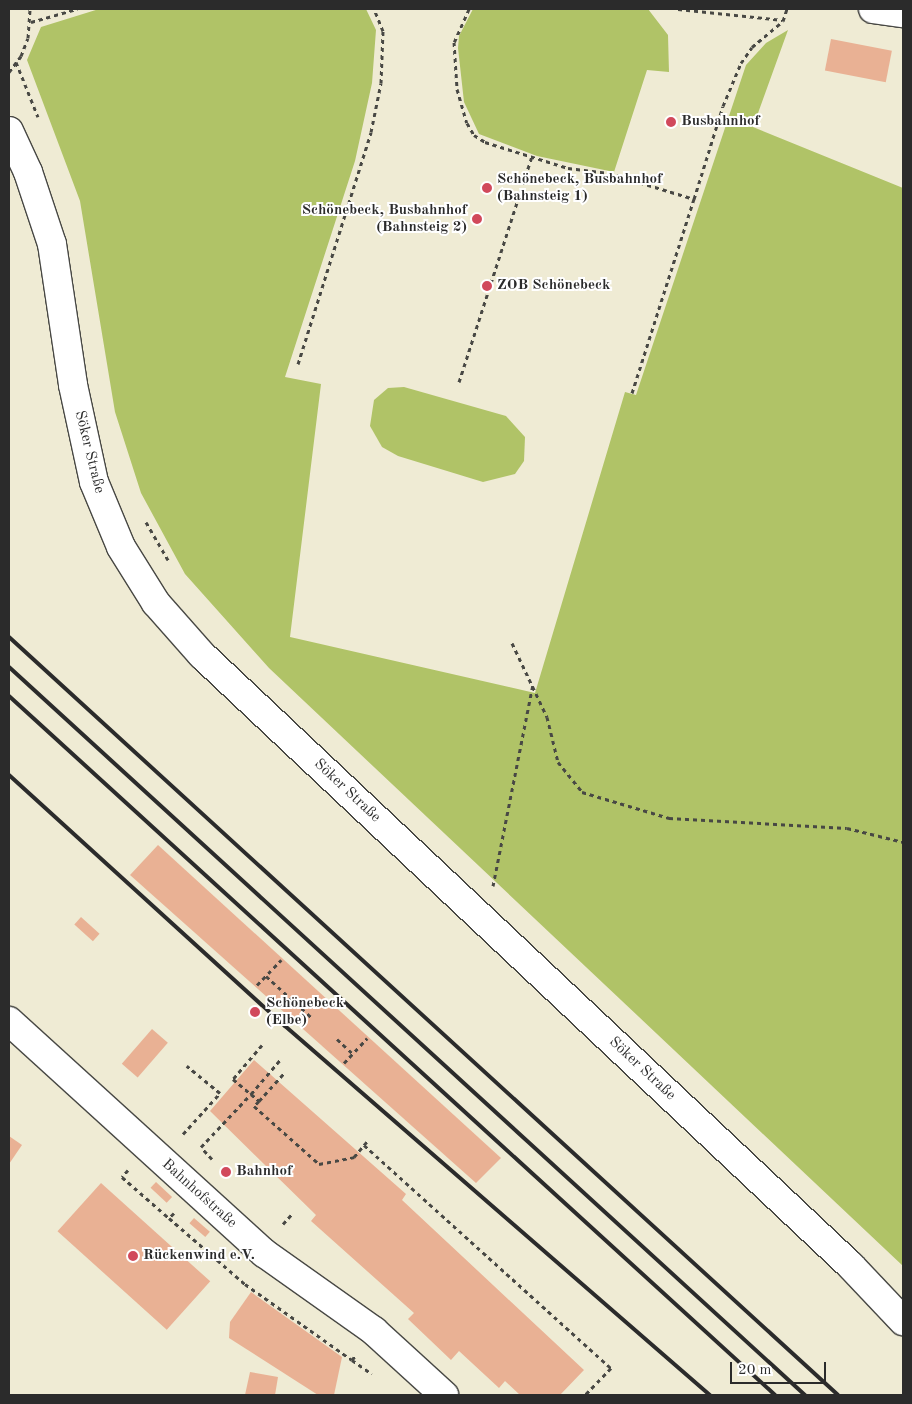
<!DOCTYPE html>
<html>
<head>
<meta charset="utf-8">
<style>
  body { margin:0 }
  #map { position:relative; width:912px; height:1404px; overflow:hidden; background:#efebd4; font-family:"Old Standard TT",serif }
  div>[style] { position:absolute }
  .green>* { inset:0; background:#b0c367 }
  .building>* { inset:0; background:#e9b194; transform-origin:0 0 }
  .path>* { height:3px; margin-top:-1.5px; transform-origin:0; background:repeating-linear-gradient(90deg,#484844 0 4px,transparent 0 8px) }
  .roads { filter:drop-shadow(1px 0 #484844) drop-shadow(-1px 0 #484844) drop-shadow(0 1px #484844) drop-shadow(0 -1px #484844) }
  .minor>* { height:28px; margin:-14px; padding:0 14px; transform-origin:14px; border-radius:14px; background:#fff }
  .rail>* { height:4px; margin:-2px; padding:0 2px; transform-origin:2px; border-radius:2px; background:#2b2b2b }
  .dots>* { width:14px; height:14px; translate:-50% -50%; box-sizing:border-box; border:2px solid #fff; border-radius:50% }
  span { translate:-50% -50%; white-space:nowrap; text-align:center; line-height:1.15; -webkit-text-stroke:4px #fff; paint-order:stroke }
  .poi-label { font-size:15px; color:#2b2b2b; font-weight:700 }
  .left { translate:0 -50%; text-align:left }
  .right { translate:-100% -50%; text-align:right }
  .street-label { font-size:15px; color:#2b2b2b }
  .frame { position:absolute; inset:0; border:10px solid #2b2b2b; pointer-events:none }
  .scale { position:absolute; left:730px; top:1362px; width:96px; height:22px; box-sizing:border-box; border:2px solid #2b2b2b; border-top:0; padding-left:6px; font-size:15px; line-height:18px; white-space:nowrap; color:#2b2b2b; -webkit-text-stroke:4px #fff; paint-order:stroke }
</style>
</head>
<body>
<div id="map">
  <div class="green">
    <div style="clip-path:polygon(99px 9px,366px 9px,376px 30px,372px 83px,355px 161px,285px 377px,321px 384px,290px 637px,535px 693px,625px 392px,636px 395px,746px 65px,766px 43px,788px 30px,753px 127px,903px 188px,903px 1266px,269px 668px,185px 574px,141px 493px,115px 412px,80px 201px,27px 60px,41px 27px)"></div>
    <div style="clip-path:polygon(473px 9px,648px 9px,668px 35px,669px 72px,647px 70px,614px 172px,537px 156px,479px 134px,464px 102px,458px 48px,459px 36px)"></div>
    <div style="clip-path:polygon(404px 387px,506px 416px,525px 437px,524px 461px,515px 474px,483px 482px,398px 456px,382px 447px,370px 426px,374px 400px,388px 388px)"></div>
  </div>
  <div class="building">
    <div style="left:831px;top:39px;width:62px;height:32px;rotate:11deg"></div>
    <div style="clip-path:polygon(158px 845px,501px 1158px,476px 1183px,130px 875px)"></div>
    <div style="left:81px;top:917px;width:25px;height:10px;rotate:42deg"></div>
    <div style="left:152px;top:1029px;width:21px;height:46px;rotate:41deg"></div>
    <div style="clip-path:polygon(254px 1060px,406px 1194px,402px 1200px,584px 1370px,560px 1395px,520px 1395px,505px 1381px,499px 1388px,459px 1351px,451px 1360px,408px 1319px,414px 1313px,311px 1221px,316px 1215px,210px 1111px)"></div>
    <div style="clip-path:polygon(9px 1136px,22px 1145px,9px 1164px)"></div>
    <div style="left:156px;top:1182px;width:22px;height:8px;rotate:43deg"></div>
    <div style="left:101px;top:1183px;width:147px;height:65px;rotate:42deg"></div>
    <div style="left:194px;top:1218px;width:21px;height:7px;rotate:41deg"></div>
    <div style="clip-path:polygon(251px 1292px,342px 1357px,334px 1395px,318px 1395px,229px 1338px,230px 1322px)"></div>
    <div style="clip-path:polygon(250px 1372px,278px 1377px,275px 1395px,245px 1395px)"></div>
  </div>
  <div class="path">
    <div style="left:469px;top:9px;width:36px;rotate:114deg"></div>
    <div style="left:454px;top:42px;width:47px;rotate:86.3deg"></div>
    <div style="left:457px;top:89px;width:35px;rotate:74deg"></div>
    <div style="left:467px;top:123px;width:14px;rotate:60deg"></div>
    <div style="left:474px;top:135px;width:13px;rotate:32deg"></div>
    <div style="left:485px;top:142px;width:87px;rotate:17.4deg"></div>
    <div style="left:568px;top:168px;width:41px;rotate:7deg"></div>
    <div style="left:609px;top:173px;width:89px;rotate:17deg"></div>
    <div style="left:694px;top:199px;width:97px;rotate:-72.7deg"></div>
    <div style="left:723px;top:106px;width:47px;rotate:-67.3deg"></div>
    <div style="left:741px;top:63px;width:19px;rotate:-55deg"></div>
    <div style="left:752px;top:47px;width:40px;rotate:-40deg"></div>
    <div style="left:783px;top:21px;width:13px;rotate:-72deg"></div>
    <div style="left:678px;top:9px;width:105px;rotate:6deg"></div>
    <div style="left:31px;top:22px;width:48px;rotate:-15.8deg"></div>
    <div style="left:16px;top:62px;width:59px;rotate:68.2deg"></div>
    <div style="left:9px;top:72px;width:20px;rotate:-53deg"></div>
    <div style="left:21px;top:56px;width:19px;rotate:-69deg"></div>
    <div style="left:28px;top:38px;width:29px;rotate:-86deg"></div>
    <div style="left:298px;top:364px;width:243px;rotate:-72.5deg"></div>
    <div style="left:371px;top:132px;width:50px;rotate:-78.5deg"></div>
    <div style="left:381px;top:83px;width:52px;rotate:-87.8deg"></div>
    <div style="left:383px;top:31px;width:24px;rotate:-112deg"></div>
    <div style="left:459px;top:382px;width:237px;rotate:-72.1deg"></div>
    <div style="left:632px;top:393px;width:204px;rotate:-72.3deg"></div>
    <div style="left:146px;top:522px;width:44px;rotate:59.9deg"></div>
    <div style="left:512px;top:643px;width:82px;rotate:64.7deg"></div>
    <div style="left:547px;top:717px;width:46px;rotate:76.3deg"></div>
    <div style="left:558px;top:762px;width:38px;rotate:51deg"></div>
    <div style="left:582px;top:792px;width:91px;rotate:16.6deg"></div>
    <div style="left:669px;top:818px;width:178px;rotate:3.2deg"></div>
    <div style="left:847px;top:828px;width:58px;rotate:14deg"></div>
    <div style="left:493px;top:886px;width:206px;rotate:-78.8deg"></div>
    <div style="left:266px;top:976px;width:61px;rotate:42.3deg"></div>
    <div style="left:257px;top:985px;width:35px;rotate:-46deg"></div>
    <div style="left:337px;top:1039px;width:22px;rotate:43deg"></div>
    <div style="left:262px;top:1045px;width:45px;rotate:130.5deg"></div>
    <div style="left:233px;top:1079px;width:23px;rotate:40deg"></div>
    <div style="left:251px;top:1094px;width:45px;rotate:-49.5deg"></div>
    <div style="left:344px;top:1063px;width:34px;rotate:-47deg"></div>
    <div style="left:259px;top:1101px;width:7px;rotate:135deg"></div>
    <div style="left:254px;top:1106px;width:87px;rotate:41.7deg"></div>
    <div style="left:319px;top:1164px;width:36px;rotate:-11deg"></div>
    <div style="left:354px;top:1157px;width:23px;rotate:-50deg"></div>
    <div style="left:183px;top:1134px;width:55px;rotate:-47.9deg"></div>
    <div style="left:220px;top:1093px;width:43px;rotate:-140.7deg"></div>
    <div style="left:364px;top:1145px;width:333px;rotate:42.1deg"></div>
    <div style="left:611px;top:1368px;width:37px;rotate:134deg"></div>
    <div style="left:212px;top:1159px;width:16px;rotate:-133deg"></div>
    <div style="left:201px;top:1147px;width:73px;rotate:-46.7deg"></div>
    <div style="left:251px;top:1094px;width:11px;rotate:41deg"></div>
    <div style="left:259px;top:1101px;width:38px;rotate:-48deg"></div>
    <div style="left:128px;top:1170px;width:9px;rotate:131deg"></div>
    <div style="left:122px;top:1177px;width:62px;rotate:41.1deg"></div>
    <div style="left:174px;top:1213px;width:7px;rotate:135deg"></div>
    <div style="left:169px;top:1218px;width:101px;rotate:41deg"></div>
    <div style="left:245px;top:1284px;width:131px;rotate:35.4deg"></div>
    <div style="left:352px;top:1360px;width:5px;rotate:-53deg"></div>
    <div style="left:283px;top:1224px;width:13px;rotate:-48deg"></div>
    <div style="left:352px;top:1360px;width:24px;rotate:35deg"></div>
  </div>
  <div class="roads">
    <div class="minor">
      <div style="left:873px;top:9px;width:30px;rotate:8deg"></div>
      <div style="left:9px;top:131px;width:45px;rotate:65.1deg"></div>
      <div style="left:28px;top:172px;width:76px;rotate:71.6deg"></div>
      <div style="left:52px;top:244px;width:143px;rotate:81.5deg"></div>
      <div style="left:73px;top:385px;width:99px;rotate:77.8deg"></div>
      <div style="left:94px;top:482px;width:70px;rotate:67.4deg"></div>
      <div style="left:121px;top:547px;width:66px;rotate:58deg"></div>
      <div style="left:156px;top:603px;width:69px;rotate:48.5deg"></div>
      <div style="left:202px;top:655px;width:891px;rotate:43.27deg"></div>
      <div style="left:851px;top:1266px;width:76px;rotate:46.6deg"></div>
      <div style="left:9px;top:1021px;width:345px;rotate:42.3deg"></div>
      <div style="left:264px;top:1253px;width:135px;rotate:35.3deg"></div>
      <div style="left:374px;top:1331px;width:95px;rotate:42.4deg"></div>
    </div>
  </div>
  <div class="rail">
    <div style="left:9px;top:637px;width:1123px;rotate:42.44deg"></div>
    <div style="left:9px;top:667px;width:1079px;rotate:42.45deg"></div>
    <div style="left:9px;top:696px;width:1037px;rotate:42.38deg"></div>
    <div style="left:9px;top:775px;width:373px;rotate:42.3deg"></div>
    <div style="left:285px;top:1026px;width:563px;rotate:40.97deg"></div>
  </div>
  <div class="dots">
    <div style="left:671px;top:122px;background:#d1495b"></div>
    <div style="left:487px;top:188px;background:#d1495b"></div>
    <div style="left:477px;top:219px;background:#d1495b"></div>
    <div style="left:487px;top:286px;background:#d1495b"></div>
    <div style="left:255px;top:1012px;background:#d1495b"></div>
    <div style="left:226px;top:1172px;background:#d1495b"></div>
    <div style="left:133px;top:1256px;background:#d1495b"></div>
  </div>
  <div class="poi-label">
    <span class="left" style="left:681px;top:122px">Busbahnhof</span>
    <span class="left" style="left:497px;top:188px">Schönebeck, Busbahnhof<br>(Bahnsteig 1)</span>
    <span class="right" style="left:467px;top:219px">Schönebeck, Busbahnhof<br>(Bahnsteig 2)</span>
    <span class="left" style="left:497px;top:286px">ZOB Schönebeck</span>
    <span class="left" style="left:266px;top:1012px">Schönebeck<br>(Elbe)</span>
    <span class="left" style="left:236px;top:1172px">Bahnhof</span>
    <span class="left" style="left:143px;top:1256px">Rückenwind e.V.</span>
  </div>
  <div class="street-label">
    <span style="left:89px;top:452px;rotate:76deg">Söker Straße</span>
    <span style="left:347px;top:791px;rotate:43deg">Söker Straße</span>
    <span style="left:642px;top:1069px;rotate:43deg">Söker Straße</span>
    <span style="left:199px;top:1194px;rotate:42deg">Bahnhofstraße</span>
  </div>
  <div class="frame"></div>
  <div class="scale">20 m</div>
</div>
</body>
</html>
